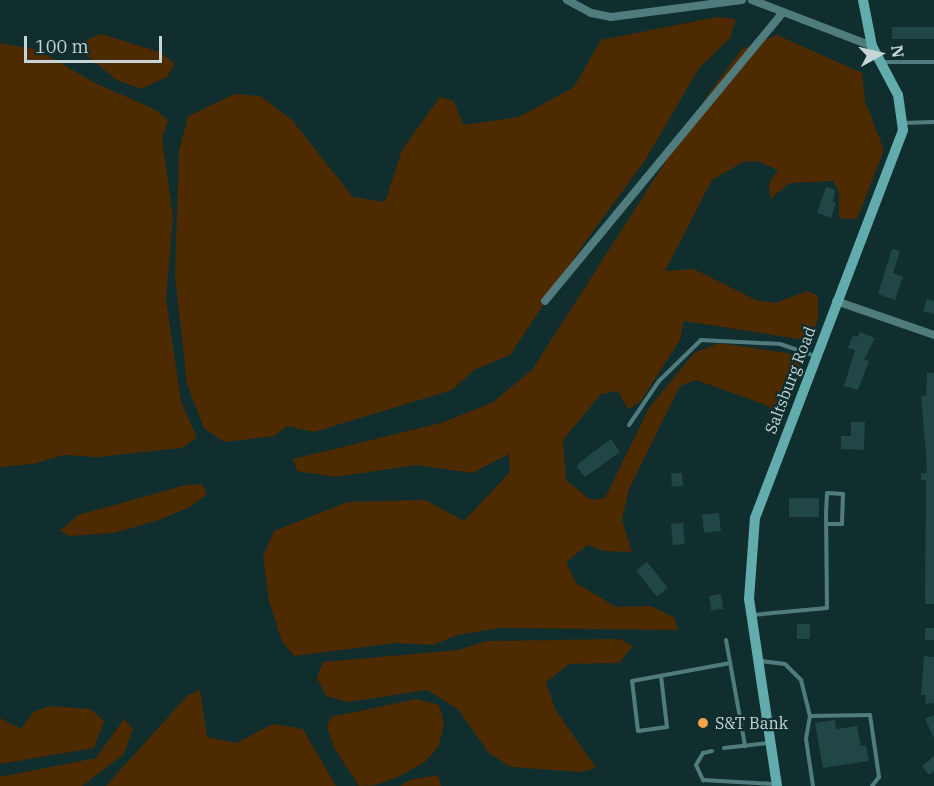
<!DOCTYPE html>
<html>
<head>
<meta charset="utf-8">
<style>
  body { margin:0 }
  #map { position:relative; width:934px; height:786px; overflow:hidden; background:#112e2f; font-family:"IBM Plex Serif",serif }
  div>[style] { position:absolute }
  .green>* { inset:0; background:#4d2a00 }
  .building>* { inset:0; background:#204646; transform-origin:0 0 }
  .service>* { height:4px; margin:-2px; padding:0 2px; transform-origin:2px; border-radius:2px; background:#507c7d }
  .minor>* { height:8px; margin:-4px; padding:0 4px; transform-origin:4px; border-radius:4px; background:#507c7d }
  .secondary>* { height:10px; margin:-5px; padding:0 5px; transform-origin:5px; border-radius:5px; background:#63acad }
  .dots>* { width:16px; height:16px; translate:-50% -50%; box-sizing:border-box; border:3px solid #112e2f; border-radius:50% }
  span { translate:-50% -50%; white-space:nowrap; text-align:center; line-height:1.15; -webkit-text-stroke:4.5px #112e2f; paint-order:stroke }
  .street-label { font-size:16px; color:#c6d6d6 }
  .poi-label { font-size:16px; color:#c6d6d6 }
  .left { translate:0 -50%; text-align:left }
  .north { position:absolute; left:850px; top:24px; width:60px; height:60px; -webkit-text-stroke:4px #112e2f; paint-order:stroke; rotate:82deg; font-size:16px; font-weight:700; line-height:24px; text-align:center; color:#c6d6d6 }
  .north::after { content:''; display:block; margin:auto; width:21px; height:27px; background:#c6d6d6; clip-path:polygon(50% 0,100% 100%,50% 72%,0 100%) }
  .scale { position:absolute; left:24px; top:36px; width:138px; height:27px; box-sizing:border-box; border:3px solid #c6d6d6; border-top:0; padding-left:8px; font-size:18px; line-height:21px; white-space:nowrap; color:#c6d6d6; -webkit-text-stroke:4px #112e2f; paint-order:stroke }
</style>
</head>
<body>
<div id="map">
  <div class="green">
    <div style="clip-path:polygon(717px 17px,736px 19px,730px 38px,699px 68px,644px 162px,588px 238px,510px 355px,474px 370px,452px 390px,314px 432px,287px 426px,274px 436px,224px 442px,204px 428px,187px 384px,175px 276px,179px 151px,188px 116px,235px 94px,260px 96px,292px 120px,353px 197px,385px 202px,402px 150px,440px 97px,454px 101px,463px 125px,519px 117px,574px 87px,601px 40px)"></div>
    <div style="clip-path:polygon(101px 34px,160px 52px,175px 64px,167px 77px,141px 89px,117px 80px,82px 52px,77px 44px)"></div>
    <div style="clip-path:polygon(777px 35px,862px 73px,865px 101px,884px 150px,857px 219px,839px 218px,839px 192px,833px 181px,790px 183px,770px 199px,769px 183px,778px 170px,757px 161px,743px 162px,712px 180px,665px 271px,694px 269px,756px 300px,775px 303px,808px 291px,818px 296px,818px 318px,811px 341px,684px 321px,680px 340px,640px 402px,628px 409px,618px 391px,601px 394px,563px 440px,566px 480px,591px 500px,605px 498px,649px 408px,694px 353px,719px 343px,792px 354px,804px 360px,776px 436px,772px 435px,774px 412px,766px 405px,696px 380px,680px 386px,629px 489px,622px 520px,632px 552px,603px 551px,588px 545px,566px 562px,576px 583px,616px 607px,651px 606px,675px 618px,678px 630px,500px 628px,457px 635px,433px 645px,396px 643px,294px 656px,282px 641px,269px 601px,263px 556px,274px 531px,348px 502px,425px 500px,464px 521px,510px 472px,509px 454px,472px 473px,416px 465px,335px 477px,297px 471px,293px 459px,441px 423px,492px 403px,532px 370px,712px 89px,742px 49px)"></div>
    <div style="clip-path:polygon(0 43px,38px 50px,95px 83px,154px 109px,168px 120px,162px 139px,173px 217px,166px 299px,181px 401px,197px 438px,181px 448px,98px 457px,63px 455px,33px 464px,0 467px)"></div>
    <div style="clip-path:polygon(202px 484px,207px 494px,190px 507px,159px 520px,114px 533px,69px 536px,60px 531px,78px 515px,186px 485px)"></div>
    <div style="clip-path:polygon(619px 639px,633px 646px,619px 663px,569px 664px,546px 682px,555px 709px,596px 768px,581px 772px,511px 767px,489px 753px,458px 709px,427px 690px,348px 702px,326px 696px,317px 678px,323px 662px,458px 650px,487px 641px)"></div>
    <div style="clip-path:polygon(200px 690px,207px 737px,236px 743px,273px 724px,303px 729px,336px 786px,106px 786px,187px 696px)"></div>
    <div style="clip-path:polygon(417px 699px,439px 705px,444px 723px,439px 746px,425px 762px,400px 776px,376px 785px,359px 786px,334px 748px,327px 726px,331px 717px)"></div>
    <div style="clip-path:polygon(50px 706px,90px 709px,104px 721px,94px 748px,0 764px,0 718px,21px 729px,33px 712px)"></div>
    <div style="clip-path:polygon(124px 719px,133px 729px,124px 754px,82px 786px,0 786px,0 777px,96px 758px)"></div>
    <div style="clip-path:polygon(438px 775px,441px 786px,400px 786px,410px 780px)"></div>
  </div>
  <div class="building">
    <div style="left:934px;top:27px;width:12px;height:42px;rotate:90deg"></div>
    <div style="clip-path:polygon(826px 187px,835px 190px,833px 202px,836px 203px,831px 218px,817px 213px)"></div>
    <div style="clip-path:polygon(892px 249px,900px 251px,893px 273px,903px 277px,895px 300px,878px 294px)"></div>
    <div style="clip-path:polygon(927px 299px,934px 301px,934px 314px,923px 311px)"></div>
    <div style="clip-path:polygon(860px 332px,875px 338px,864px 360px,869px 361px,858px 390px,844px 386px,855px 350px,848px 348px,853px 335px,858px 337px)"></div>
    <div style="clip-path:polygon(927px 373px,934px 373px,934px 604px,925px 604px,926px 480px,921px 480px,921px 473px,926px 473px,927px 466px,921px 396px,926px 396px)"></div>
    <div style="clip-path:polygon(851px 422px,865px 422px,864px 450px,841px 449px,841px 436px,851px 436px)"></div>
    <div style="clip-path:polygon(611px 439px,620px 452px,585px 477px,577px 467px,580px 462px)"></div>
    <div style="left:682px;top:473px;width:13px;height:11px;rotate:86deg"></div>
    <div style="left:789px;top:498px;width:30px;height:19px"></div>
    <div style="left:719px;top:513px;width:18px;height:17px;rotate:84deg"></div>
    <div style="left:683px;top:523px;width:21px;height:12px;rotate:85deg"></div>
    <div style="left:647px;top:562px;width:33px;height:14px;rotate:51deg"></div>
    <div style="left:721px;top:594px;width:15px;height:12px;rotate:82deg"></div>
    <div style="left:797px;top:624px;width:13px;height:15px"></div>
    <div style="left:925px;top:628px;width:9px;height:12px"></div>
    <div style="clip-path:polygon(924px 656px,934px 657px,934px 703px,926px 704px,925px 695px,921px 695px)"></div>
    <div style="clip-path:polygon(934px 715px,934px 738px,925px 719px)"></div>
    <div style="clip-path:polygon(835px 720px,836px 729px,857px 726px,861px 746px,866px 745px,869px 761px,823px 768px,815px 723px)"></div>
    <div style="clip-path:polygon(934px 756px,934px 771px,929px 775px,922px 766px)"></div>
  </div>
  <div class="service">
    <div style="left:882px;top:62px;width:52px"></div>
    <div style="left:903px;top:123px;width:31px;rotate:-2deg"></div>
    <div style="left:629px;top:425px;width:53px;rotate:-55.7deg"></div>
    <div style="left:659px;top:381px;width:59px;rotate:-44.3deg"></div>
    <div style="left:701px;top:340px;width:79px;rotate:2.9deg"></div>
    <div style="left:780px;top:344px;width:36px;rotate:19deg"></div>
    <div style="left:752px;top:615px;width:75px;rotate:-5.3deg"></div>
    <div style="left:827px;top:608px;width:95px;rotate:-90.6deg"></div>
    <div style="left:826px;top:513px;width:20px;rotate:-87deg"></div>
    <div style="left:827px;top:493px;width:16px;rotate:4deg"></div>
    <div style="left:843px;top:494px;width:30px;rotate:92deg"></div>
    <div style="left:842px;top:524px;width:16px;rotate:180deg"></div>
    <div style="left:726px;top:640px;width:108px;rotate:79.8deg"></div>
    <div style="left:761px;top:661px;width:24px;rotate:7deg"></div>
    <div style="left:785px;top:664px;width:23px;rotate:45deg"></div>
    <div style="left:801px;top:680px;width:37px;rotate:76deg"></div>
    <div style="left:810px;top:716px;width:23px;rotate:100deg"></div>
    <div style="left:806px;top:739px;width:48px;rotate:81.5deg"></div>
    <div style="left:661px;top:676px;width:51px;rotate:83.3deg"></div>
    <div style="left:667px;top:727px;width:29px;rotate:172deg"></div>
    <div style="left:638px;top:731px;width:50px;rotate:-96.8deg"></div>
    <div style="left:632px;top:681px;width:100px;rotate:-10.4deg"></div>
    <div style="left:810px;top:716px;width:60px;rotate:-1deg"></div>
    <div style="left:870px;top:715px;width:63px;rotate:81.7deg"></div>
    <div style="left:879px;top:777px;width:11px;rotate:128deg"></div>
    <div style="left:724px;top:748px;width:44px;rotate:-6.5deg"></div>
    <div style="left:712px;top:751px;width:9px;rotate:167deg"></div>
    <div style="left:703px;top:753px;width:14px;rotate:120deg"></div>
    <div style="left:696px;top:765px;width:17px;rotate:65deg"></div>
    <div style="left:703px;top:780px;width:72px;rotate:3.2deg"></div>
  </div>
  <div class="minor">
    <div style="left:567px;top:0;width:27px;rotate:28deg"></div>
    <div style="left:591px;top:13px;width:20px;rotate:11deg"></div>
    <div style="left:611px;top:17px;width:132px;rotate:-7.4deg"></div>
    <div style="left:752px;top:0;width:129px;rotate:21deg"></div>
    <div style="left:545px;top:301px;width:374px;rotate:-50.5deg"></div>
    <div style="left:836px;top:301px;width:104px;rotate:19.1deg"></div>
  </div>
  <div class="secondary">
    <div style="left:777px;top:786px;width:189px;rotate:-98.5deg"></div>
    <div style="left:749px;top:599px;width:81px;rotate:-85.8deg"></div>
    <div style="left:755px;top:518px;width:415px;rotate:-69.1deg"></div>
    <div style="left:903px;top:130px;width:35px;rotate:-98deg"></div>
    <div style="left:898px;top:95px;width:55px;rotate:-118deg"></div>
    <div style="left:872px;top:46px;width:47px;rotate:-101.1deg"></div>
  </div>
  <div class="dots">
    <div style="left:703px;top:723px;background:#f6a247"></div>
  </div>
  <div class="street-label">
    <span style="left:790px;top:380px;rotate:-69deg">Saltsburg Road</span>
  </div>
  <div class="poi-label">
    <span class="left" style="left:715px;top:723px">S&amp;T Bank</span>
  </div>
  <div class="north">N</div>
  <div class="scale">100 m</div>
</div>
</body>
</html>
